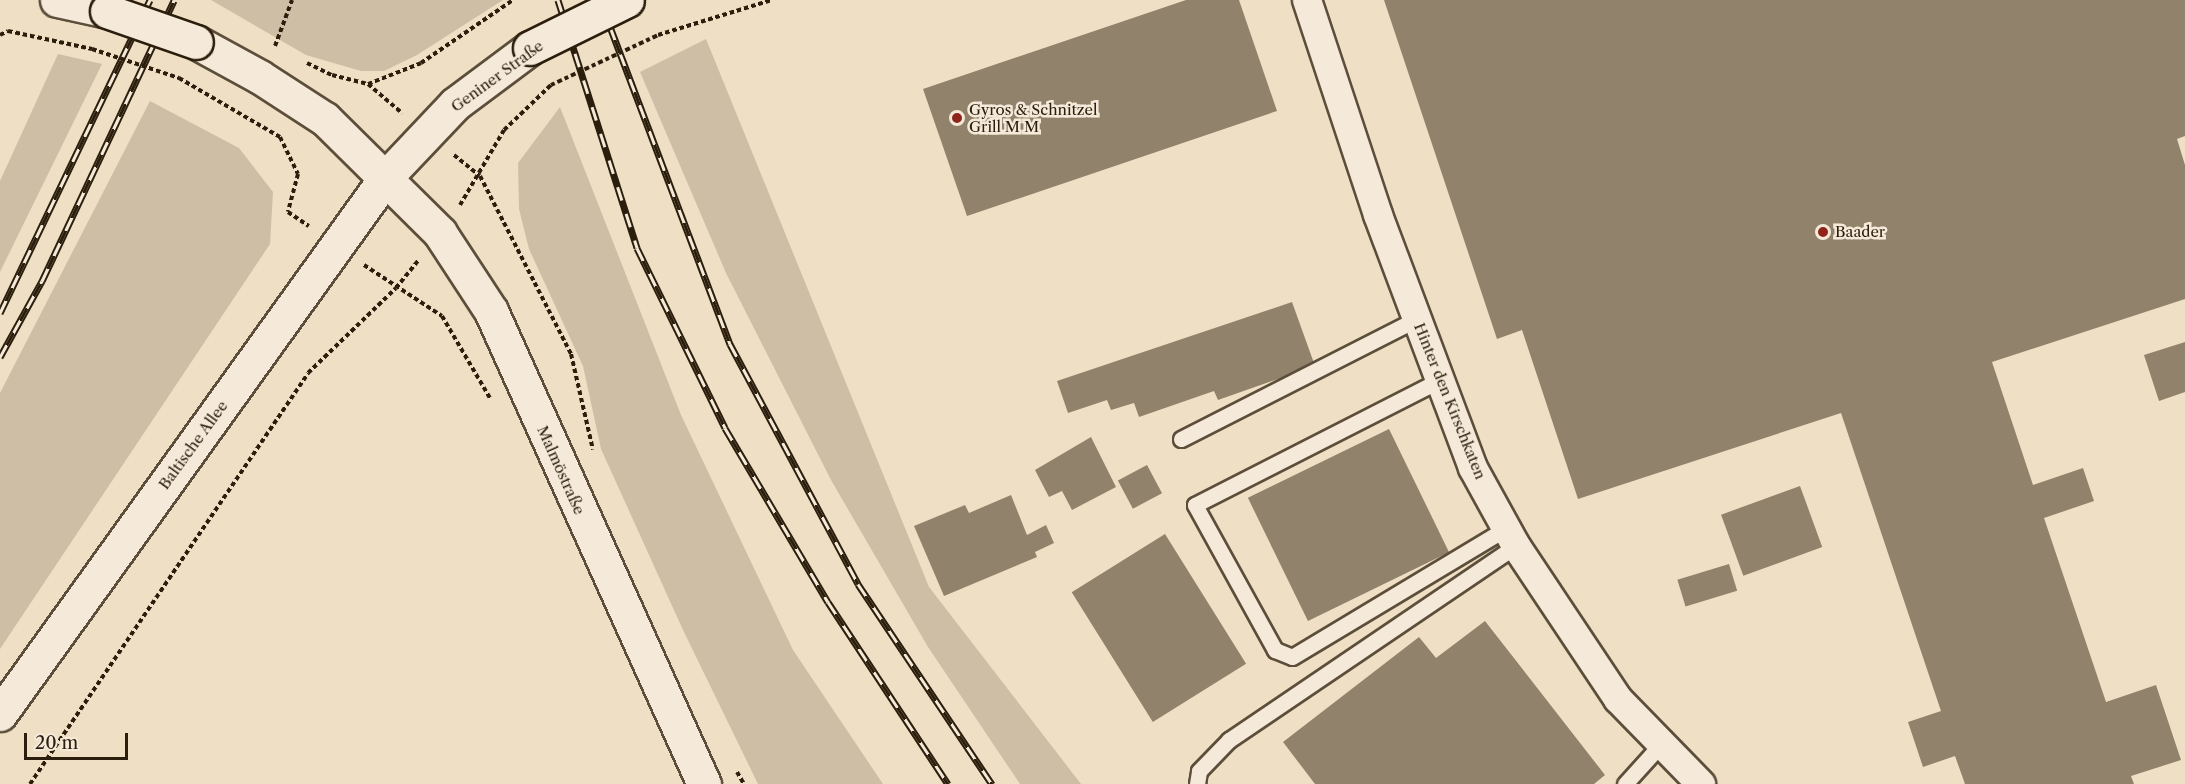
<!DOCTYPE html>
<html>
<head>
<meta charset="utf-8">
<style>
  body { margin:0 }
  #map { position:relative; width:2185px; height:784px; overflow:hidden; background:#efdfc4; font-family:"Libre Caslon Text",serif }
  div>[style] { position:absolute }
  .green>* { inset:0; background:#cebea5 }
  .building>* { inset:0; background:#91826c; transform-origin:0 0 }
  .path>* { height:4px; margin-top:-2px; transform-origin:0; background:repeating-linear-gradient(90deg,#2b1e0c 0 4.5px,transparent 0 7.5px) }
  .roads { filter:drop-shadow(2px 0 #5c4e3a) drop-shadow(-2px 0 #5c4e3a) drop-shadow(0 2px #5c4e3a) drop-shadow(0 -2px #5c4e3a) }
  .lane>* { height:15px; margin:-7.5px; padding:0 7.5px; transform-origin:7.5px; border-radius:7.5px; background:#f5ead9 }
  .street>* { height:28px; margin:-14px; padding:0 14px; transform-origin:14px; border-radius:14px; background:#f5ead9 }
  .secondary>* { height:33px; margin:-16.5px; padding:0 16.5px; transform-origin:16.5px; border-radius:16.5px; background:#f5ead9 }
  .rail>* { height:7px; margin-top:-3.5px; transform-origin:0; background:repeating-linear-gradient(90deg,#f5ead9 0 14px,#2b1e0c 0 28px); box-sizing:border-box; border-block:2px solid #2b1e0c }
  .path-bridge>* { height:4px; margin-top:-2px; transform-origin:0; background:repeating-linear-gradient(90deg,#2b1e0c 0 4.5px,transparent 0 7.5px) }
  .bridges { filter:drop-shadow(2px 0 #2b1e0c) drop-shadow(-2px 0 #2b1e0c) drop-shadow(0 2px #2b1e0c) drop-shadow(0 -2px #2b1e0c) }
  .secondary-bridge>* { height:33px; margin:-16.5px; padding:0 16.5px; transform-origin:16.5px; border-radius:16.5px; background:#f5ead9 }
  .dots>* { width:16px; height:16px; translate:-50% -50%; box-sizing:border-box; border:3px solid #f5ead9; border-radius:50% }
  span { translate:-50% -50%; white-space:nowrap; text-align:center; line-height:1.15; -webkit-text-stroke:5px #f5ead9; paint-order:stroke }
  .street-label { font-size:15px; color:#2b1e0c }
  .poi-label { font-size:15px; color:#2b1e0c }
  .left { translate:0 -50%; text-align:left }
  .scale { position:absolute; left:24px; top:733px; width:104px; height:27px; box-sizing:border-box; border:3px solid #2b1e0c; border-top:0; padding-left:8px; font-size:18px; line-height:21px; white-space:nowrap; color:#2b1e0c; -webkit-text-stroke:4px #f5ead9; paint-order:stroke }
</style>
</head>
<body>
<div id="map">
  <div class="green">
    <div style="clip-path:polygon(211px 0,503px 0,417px 55px,384px 71px,361px 71px,306px 55px)"></div>
    <div style="clip-path:polygon(706px 39px,929px 587px,1081px 784px,1020px 784px,928px 647px,831px 480px,726px 273px,640px 72px)"></div>
    <div style="clip-path:polygon(58px 54px,102px 64px,0 272px,0 181px)"></div>
    <div style="clip-path:polygon(150px 101px,239px 148px,273px 192px,270px 244px,0 649px,0 393px)"></div>
    <div style="clip-path:polygon(560px 107px,681px 415px,793px 650px,883px 784px,758px 784px,683px 630px,601px 449px,583px 366px,529px 249px,519px 209px,518px 163px)"></div>
  </div>
  <div class="building">
    <div style="clip-path:polygon(1186px 0,1239px 0,1277px 111px,967px 216px,923px 89px)"></div>
    <div style="clip-path:polygon(1384px 0,2185px 0,2185px 136px,2177px 139px,2185px 165px,2185px 299px,1992px 362px,2033px 485px,2083px 468px,2094px 501px,2044px 518px,2106px 702px,2156px 685px,2181px 760px,2131px 776px,2134px 784px,1965px 784px,1955px 756px,1923px 767px,1908px 722px,1941px 711px,1841px 413px,1578px 499px,1522px 330px,1497px 339px)"></div>
    <div style="clip-path:polygon(1292px 302px,1315px 366px,1218px 400px,1214px 391px,1139px 417px,1134px 403px,1111px 410px,1107px 400px,1068px 413px,1057px 381px)"></div>
    <div style="clip-path:polygon(2185px 342px,2185px 392px,2159px 401px,2144px 355px)"></div>
    <div style="left:1389px;top:429px;width:137px;height:157px;rotate:64deg"></div>
    <div style="clip-path:polygon(1091px 437px,1116px 487px,1072px 510px,1062px 491px,1049px 497px,1035px 470px)"></div>
    <div style="left:1147px;top:465px;width:32px;height:33px;rotate:62deg"></div>
    <div style="left:1800px;top:486px;width:65px;height:84px;rotate:70deg"></div>
    <div style="clip-path:polygon(1011px 495px,1027px 535px,1046px 525px,1054px 543px,1035px 552px,1037px 557px,944px 596px,914px 526px,965px 505px,969px 513px)"></div>
    <div style="left:1165px;top:534px;width:153px;height:110px;rotate:58deg"></div>
    <div style="left:1729px;top:564px;width:28px;height:54px;rotate:73deg"></div>
    <div style="clip-path:polygon(1485px 621px,1605px 775px,1594px 784px,1315px 784px,1283px 742px,1419px 637px,1436px 658px)"></div>
  </div>
  <div class="path">
    <div style="left:0;top:35px;width:9px;rotate:-27deg"></div>
    <div style="left:8px;top:31px;width:86px;rotate:12.1deg"></div>
    <div style="left:658px;top:35px;width:119px;rotate:-17.1deg"></div>
    <div style="left:275px;top:46px;width:49px;rotate:-69.7deg"></div>
    <div style="left:307px;top:63px;width:28px;rotate:26deg"></div>
    <div style="left:332px;top:75px;width:37px;rotate:14deg"></div>
    <div style="left:368px;top:84px;width:45px;rotate:40.5deg"></div>
    <div style="left:179px;top:78px;width:117px;rotate:30.3deg"></div>
    <div style="left:280px;top:137px;width:41px;rotate:64.1deg"></div>
    <div style="left:298px;top:174px;width:39px;rotate:105deg"></div>
    <div style="left:288px;top:212px;width:25px;rotate:34deg"></div>
    <div style="left:368px;top:84px;width:57px;rotate:-21.6deg"></div>
    <div style="left:421px;top:63px;width:112px;rotate:-34.4deg"></div>
    <div style="left:454px;top:155px;width:33px;rotate:39deg"></div>
    <div style="left:480px;top:176px;width:200px;rotate:62.9deg"></div>
    <div style="left:571px;top:354px;width:98px;rotate:77.1deg"></div>
    <div style="left:460px;top:205px;width:87px;rotate:-59.6deg"></div>
    <div style="left:504px;top:130px;width:65px;rotate:-43.8deg"></div>
    <div style="left:364px;top:265px;width:93px;rotate:33.2deg"></div>
    <div style="left:442px;top:316px;width:95px;rotate:59.7deg"></div>
    <div style="left:737px;top:772px;width:14px;rotate:60deg"></div>
    <div style="left:30px;top:784px;width:496px;rotate:-55.9deg"></div>
    <div style="left:308px;top:373px;width:122px;rotate:-44deg"></div>
    <div style="left:396px;top:288px;width:35px;rotate:-51deg"></div>
  </div>
  <div class="roads">
    <div class="lane">
      <div style="left:1440px;top:380px;width:275px;rotate:153deg"></div>
      <div style="left:1195px;top:505px;width:166px;rotate:61.1deg"></div>
      <div style="left:1275px;top:650px;width:18px;rotate:22deg"></div>
      <div style="left:1292px;top:657px;width:251px;rotate:-31deg"></div>
      <div style="left:1181px;top:439px;width:265px;rotate:-27deg"></div>
      <div style="left:1197px;top:784px;width:13px;rotate:-81deg"></div>
      <div style="left:1199px;top:771px;width:43px;rotate:-45.9deg"></div>
      <div style="left:1229px;top:740px;width:346px;rotate:-34.1deg"></div>
      <div style="left:1625px;top:784px;width:55px;rotate:-47.9deg"></div>
    </div>
    <div class="street">
      <div style="left:1307px;top:0;width:226px;rotate:71.7deg"></div>
      <div style="left:1378px;top:215px;width:270px;rotate:69.4deg"></div>
      <div style="left:1473px;top:468px;width:89px;rotate:61.1deg"></div>
      <div style="left:1516px;top:546px;width:184px;rotate:56.3deg"></div>
      <div style="left:1618px;top:699px;width:119px;rotate:45.7deg"></div>
    </div>
    <div class="secondary">
      <div style="left:57px;top:0;width:51px;rotate:12.4deg"></div>
      <div style="left:196px;top:42px;width:73px;rotate:28.7deg"></div>
      <div style="left:260px;top:77px;width:77px;rotate:32.9deg"></div>
      <div style="left:325px;top:119px;width:162px;rotate:44.7deg"></div>
      <div style="left:440px;top:233px;width:93px;rotate:56.8deg"></div>
      <div style="left:491px;top:311px;width:519px;rotate:65.76deg"></div>
      <div style="left:0;top:714px;width:661px;rotate:-54.29deg"></div>
      <div style="left:386px;top:177px;width:100px;rotate:-46.6deg"></div>
      <div style="left:455px;top:104px;width:94px;rotate:-36.7deg"></div>
    </div>
  </div>
  <div class="rail">
    <div style="left:558px;top:0;width:260px;rotate:72.3deg"></div>
    <div style="left:637px;top:248px;width:200px;rotate:63.9deg"></div>
    <div style="left:725px;top:428px;width:202px;rotate:59.4deg"></div>
    <div style="left:828px;top:602px;width:218px;rotate:56.6deg"></div>
    <div style="left:600px;top:0;width:368px;rotate:69.3deg"></div>
    <div style="left:730px;top:344px;width:272px;rotate:61.9deg"></div>
    <div style="left:858px;top:584px;width:241px;rotate:56.2deg"></div>
    <div style="left:0;top:313px;width:347px;rotate:-64.4deg"></div>
    <div style="left:0;top:357px;width:87px;rotate:-61.1deg"></div>
    <div style="left:42px;top:281px;width:310px;rotate:-64.8deg"></div>
  </div>
  <div class="path-bridge">
    <div style="left:92px;top:49px;width:92px;rotate:18.4deg"></div>
    <div style="left:551px;top:85px;width:118px;rotate:-25deg"></div>
  </div>
  <div class="bridges">
    <div class="secondary-bridge">
      <div style="left:107px;top:11px;width:94px;rotate:19.2deg"></div>
      <div style="left:530px;top:48px;width:108px;rotate:-26.3deg"></div>
    </div>
  </div>
  <div class="dots">
    <div style="left:957px;top:118px;background:#8f2418"></div>
    <div style="left:1823px;top:232px;background:#8f2418"></div>
  </div>
  <div class="street-label">
    <span style="left:497px;top:76px;rotate:-36deg">Geniner Straße</span>
    <span style="left:1450px;top:401px;rotate:68deg">Hinter den Kirschkaten</span>
    <span style="left:193px;top:445px;rotate:-54deg">Baltische Allee</span>
    <span style="left:561px;top:470px;rotate:66deg">Malmöstraße</span>
  </div>
  <div class="poi-label">
    <span class="left" style="left:969px;top:118px">Gyros &amp; Schnitzel<br>Grill M M</span>
    <span class="left" style="left:1835px;top:232px">Baader</span>
  </div>
  <div class="scale">20 m</div>
</div>
</body>
</html>
